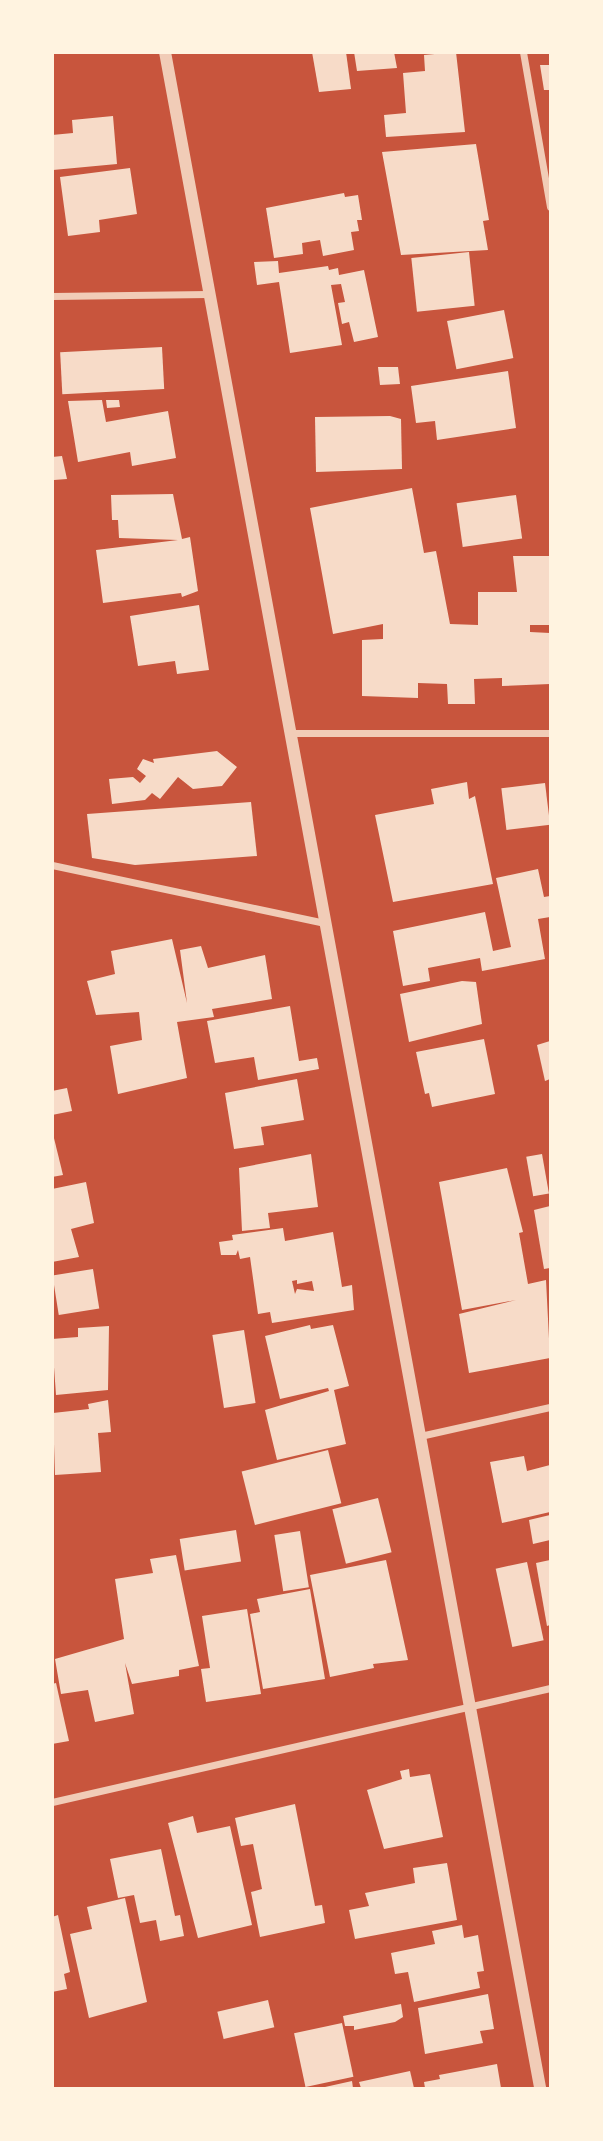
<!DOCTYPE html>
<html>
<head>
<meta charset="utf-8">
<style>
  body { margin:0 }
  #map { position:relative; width:603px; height:2141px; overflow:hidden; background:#c8553d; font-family:Quicksand,sans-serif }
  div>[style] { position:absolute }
  .building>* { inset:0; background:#f7dbc8; transform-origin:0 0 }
  .minor>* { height:7px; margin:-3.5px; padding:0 3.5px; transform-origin:3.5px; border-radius:3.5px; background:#f1ccb7 }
  .tertiary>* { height:12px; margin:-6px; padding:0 6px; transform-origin:6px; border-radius:6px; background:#f1ccb7 }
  span { translate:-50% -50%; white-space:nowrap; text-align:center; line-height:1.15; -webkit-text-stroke:7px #fff3e0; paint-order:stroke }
  .frame { position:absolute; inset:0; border:54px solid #fff3e0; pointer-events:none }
</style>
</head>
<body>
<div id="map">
  <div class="building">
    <div style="clip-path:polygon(312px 52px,346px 52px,351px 89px,319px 92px)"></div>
    <div style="clip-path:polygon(354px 52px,394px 52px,397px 68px,357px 71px)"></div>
    <div style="clip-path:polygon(456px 52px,465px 132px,386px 137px,384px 115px,406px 113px,403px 73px,425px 71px,424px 55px)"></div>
    <div style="clip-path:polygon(540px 65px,550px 65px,550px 90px,544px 90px)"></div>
    <div style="clip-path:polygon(113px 116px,117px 164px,53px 170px,52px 135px,73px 133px,72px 120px)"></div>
    <div style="clip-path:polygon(476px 144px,489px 220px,483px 221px,488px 250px,401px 255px,382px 152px)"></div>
    <div style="clip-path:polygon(130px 168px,137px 214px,99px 220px,100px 232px,68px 236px,60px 177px)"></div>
    <div style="clip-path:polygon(344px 193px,345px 197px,358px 195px,362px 220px,357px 220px,359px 231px,351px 232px,354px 250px,323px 256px,320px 240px,302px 243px,303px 254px,274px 258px,266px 208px)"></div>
    <div style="left:469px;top:252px;width:54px;height:58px;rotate:84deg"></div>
    <div style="clip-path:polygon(278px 261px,279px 273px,328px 266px,329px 270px,338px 268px,339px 275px,364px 270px,378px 337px,354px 342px,349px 322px,342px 324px,338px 303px,345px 302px,341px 284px,331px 285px,342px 345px,290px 353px,279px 282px,257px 285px,254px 262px)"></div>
    <div style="left:504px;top:310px;width:49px;height:58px;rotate:79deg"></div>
    <div style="left:162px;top:347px;width:42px;height:102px;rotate:87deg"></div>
    <div style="clip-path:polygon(378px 367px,398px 367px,400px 384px,380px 385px)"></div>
    <div style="clip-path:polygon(508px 371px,516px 428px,437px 440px,435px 421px,416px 423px,411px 386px)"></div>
    <div style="clip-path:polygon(102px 400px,106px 422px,168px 411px,176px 458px,132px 466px,130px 452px,78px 462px,68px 401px)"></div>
    <div style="clip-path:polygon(106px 400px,119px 400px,120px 407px,107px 408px)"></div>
    <div style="clip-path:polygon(390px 416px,401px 419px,402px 469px,316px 472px,315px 417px)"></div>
    <div style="clip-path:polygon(62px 456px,67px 479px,54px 480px,52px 457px)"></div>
    <div style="clip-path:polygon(412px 488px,424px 553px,436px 551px,450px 624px,478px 625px,478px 592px,517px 592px,513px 556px,550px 556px,550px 625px,530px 625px,530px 632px,550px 633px,550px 684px,502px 686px,502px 678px,474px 679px,475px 704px,448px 704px,447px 684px,418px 683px,418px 698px,362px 696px,362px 640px,383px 639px,383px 624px,333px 634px,310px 508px)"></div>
    <div style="clip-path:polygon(173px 494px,182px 539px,190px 537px,198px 591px,182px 597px,181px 593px,103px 603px,96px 550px,178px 540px,119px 538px,118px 520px,112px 520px,111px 495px)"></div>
    <div style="left:516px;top:495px;width:44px;height:60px;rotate:82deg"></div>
    <div style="clip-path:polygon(199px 605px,209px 670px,177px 674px,175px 661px,138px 666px,130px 616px)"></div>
    <div style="clip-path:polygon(217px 751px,237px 767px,222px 786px,193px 789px,178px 777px,160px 799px,152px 793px,145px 800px,112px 804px,109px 779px,133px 777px,140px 783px,146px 776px,137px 769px,143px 759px,154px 763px,153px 759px)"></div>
    <div style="clip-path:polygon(467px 782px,469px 799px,475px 796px,493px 884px,393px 902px,375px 815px,434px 804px,431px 789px)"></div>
    <div style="left:545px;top:783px;width:42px;height:44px;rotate:83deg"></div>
    <div style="clip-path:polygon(251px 802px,257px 856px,135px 865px,92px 858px,87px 814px)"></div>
    <div style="clip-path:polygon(538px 869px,544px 897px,550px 896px,550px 917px,538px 919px,545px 959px,482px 971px,480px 958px,428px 968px,430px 981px,403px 986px,393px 931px,485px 912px,493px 951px,511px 947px,496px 878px)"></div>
    <div style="clip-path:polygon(172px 939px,187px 1003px,180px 950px,201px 946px,208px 968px,265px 955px,272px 999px,212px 1009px,214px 1017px,177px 1022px,187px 1078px,118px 1094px,110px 1046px,142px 1040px,139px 1012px,96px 1015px,87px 981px,115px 974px,111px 951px)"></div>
    <div style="clip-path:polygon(462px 981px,476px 982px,482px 1024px,409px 1042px,400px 994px)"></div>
    <div style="clip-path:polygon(290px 1006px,299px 1061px,317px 1058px,319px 1069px,258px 1080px,254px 1057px,215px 1063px,207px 1021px)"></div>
    <div style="clip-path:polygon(484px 1039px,495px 1094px,432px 1107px,429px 1093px,425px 1094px,416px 1052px)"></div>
    <div style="clip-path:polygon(550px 1041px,550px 1079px,545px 1081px,537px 1045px)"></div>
    <div style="clip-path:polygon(297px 1079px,304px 1120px,261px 1127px,264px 1145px,234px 1149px,225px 1093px)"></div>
    <div style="clip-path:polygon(67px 1088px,72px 1111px,52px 1115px,52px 1091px)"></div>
    <div style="clip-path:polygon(52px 1130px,63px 1175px,52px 1177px)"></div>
    <div style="clip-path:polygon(311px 1154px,318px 1207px,268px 1213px,270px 1228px,242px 1231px,239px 1168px)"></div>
    <div style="left:542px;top:1154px;width:40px;height:16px;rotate:80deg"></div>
    <div style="clip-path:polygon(507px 1168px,523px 1232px,519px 1233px,528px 1284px,546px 1280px,550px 1358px,469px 1373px,459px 1314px,516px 1300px,462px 1310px,439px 1182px)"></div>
    <div style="clip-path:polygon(86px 1182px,94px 1223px,71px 1229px,79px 1257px,52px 1262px,52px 1189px)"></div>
    <div style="clip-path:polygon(550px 1206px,550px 1268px,544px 1269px,534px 1210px)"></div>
    <div style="clip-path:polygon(evenodd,283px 1228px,285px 1241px,333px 1232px,342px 1287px,352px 1285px,354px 1310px,272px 1323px,270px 1312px,258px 1314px,250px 1257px,240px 1259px,238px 1250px,236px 1255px,221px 1255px,219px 1242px,233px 1240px,232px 1235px,283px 1228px,297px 1280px,297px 1284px,312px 1281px,314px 1291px,297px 1289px,295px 1294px,292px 1281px,297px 1280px)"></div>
    <div style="left:93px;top:1269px;width:40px;height:41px;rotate:81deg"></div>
    <div style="clip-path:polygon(310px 1325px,311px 1329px,333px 1325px,349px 1386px,334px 1390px,346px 1444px,277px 1460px,265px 1410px,329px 1391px,328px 1388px,280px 1399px,265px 1336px)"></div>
    <div style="clip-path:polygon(109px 1326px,108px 1390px,56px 1395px,52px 1339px,78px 1337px,78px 1328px)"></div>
    <div style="left:244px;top:1330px;width:74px;height:32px;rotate:81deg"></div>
    <div style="clip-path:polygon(108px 1400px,111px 1432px,98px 1433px,101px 1472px,55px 1475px,53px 1413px,89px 1409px,88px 1404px)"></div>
    <div style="left:328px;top:1450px;width:55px;height:89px;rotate:76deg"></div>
    <div style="clip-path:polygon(524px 1456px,527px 1471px,550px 1465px,550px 1512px,502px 1523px,490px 1462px)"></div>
    <div style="left:378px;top:1498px;width:56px;height:47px;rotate:76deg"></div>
    <div style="clip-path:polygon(550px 1515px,550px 1540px,533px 1544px,529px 1520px)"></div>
    <div style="left:236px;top:1530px;width:32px;height:57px;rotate:81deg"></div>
    <div style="left:300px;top:1531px;width:57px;height:26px;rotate:81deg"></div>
    <div style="clip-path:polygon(176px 1555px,199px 1666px,179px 1670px,179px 1676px,132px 1684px,125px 1663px,134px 1714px,95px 1722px,88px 1690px,61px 1694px,55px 1659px,124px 1639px,115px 1579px,153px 1573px,150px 1559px)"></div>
    <div style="clip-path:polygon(386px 1560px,408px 1660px,373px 1664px,374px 1668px,330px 1677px,310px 1575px)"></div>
    <div style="clip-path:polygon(550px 1560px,550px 1625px,547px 1626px,536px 1563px)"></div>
    <div style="left:527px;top:1562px;width:80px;height:32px;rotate:78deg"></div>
    <div style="clip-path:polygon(310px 1589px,325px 1679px,263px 1689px,250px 1614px,260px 1612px,257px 1599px)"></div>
    <div style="clip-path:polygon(247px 1609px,261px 1694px,206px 1702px,201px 1669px,210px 1668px,202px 1616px)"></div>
    <div style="clip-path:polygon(56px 1683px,69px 1741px,52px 1744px,52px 1684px)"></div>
    <div style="clip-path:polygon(409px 1769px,410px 1777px,430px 1774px,443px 1837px,384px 1849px,367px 1790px,402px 1779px,400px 1771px)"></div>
    <div style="clip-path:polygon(295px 1804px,315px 1906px,322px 1905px,325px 1923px,260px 1937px,251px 1892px,262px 1889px,253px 1844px,241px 1846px,235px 1818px)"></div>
    <div style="clip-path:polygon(193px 1816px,197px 1833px,230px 1826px,252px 1925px,198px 1938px,168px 1823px)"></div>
    <div style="clip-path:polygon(161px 1849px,175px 1916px,180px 1915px,184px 1936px,160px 1941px,156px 1920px,140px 1923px,134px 1895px,118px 1898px,110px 1859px)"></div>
    <div style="clip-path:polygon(447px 1863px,457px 1920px,355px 1939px,349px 1910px,369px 1906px,365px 1893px,415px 1883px,413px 1868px)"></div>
    <div style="clip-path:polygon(125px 1898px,147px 2002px,89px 2018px,70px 1934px,92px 1929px,87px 1907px)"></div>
    <div style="clip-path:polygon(58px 1915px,70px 1972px,64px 1974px,67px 1989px,52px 1992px,52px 1917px)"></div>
    <div style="clip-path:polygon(462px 1925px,464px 1938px,478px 1935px,484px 1971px,477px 1972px,480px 1988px,414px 2002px,408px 1972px,395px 1974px,391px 1953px,435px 1944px,432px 1931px)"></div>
    <div style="clip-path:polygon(488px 1994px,494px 2029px,480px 2031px,483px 2043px,425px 2054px,418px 2008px)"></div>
    <div style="left:268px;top:2000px;width:28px;height:52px;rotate:77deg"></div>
    <div style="clip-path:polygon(401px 2004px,403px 2017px,395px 2022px,354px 2030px,354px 2026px,345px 2026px,343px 2016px)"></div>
    <div style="left:342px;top:2023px;width:55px;height:49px;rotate:78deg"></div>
    <div style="clip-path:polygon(497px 2064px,501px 2088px,425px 2088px,424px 2082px,440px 2079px,439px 2075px)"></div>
    <div style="clip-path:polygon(410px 2071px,414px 2088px,361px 2088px,359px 2082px)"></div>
    <div style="clip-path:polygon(352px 2081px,353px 2088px,325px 2088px,325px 2087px)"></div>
  </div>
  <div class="minor">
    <div style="left:523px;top:52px;width:157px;rotate:80.1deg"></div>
    <div style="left:52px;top:296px;width:156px;rotate:-0.7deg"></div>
    <div style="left:290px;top:733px;width:260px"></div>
    <div style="left:52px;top:865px;width:279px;rotate:12deg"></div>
    <div style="left:420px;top:1436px;width:133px;rotate:-12.6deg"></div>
    <div style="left:52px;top:1802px;width:511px;rotate:-12.89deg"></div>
  </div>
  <div class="tertiary">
    <div style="left:165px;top:52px;width:2070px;rotate:79.56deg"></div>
  </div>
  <div class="frame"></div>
</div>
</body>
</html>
